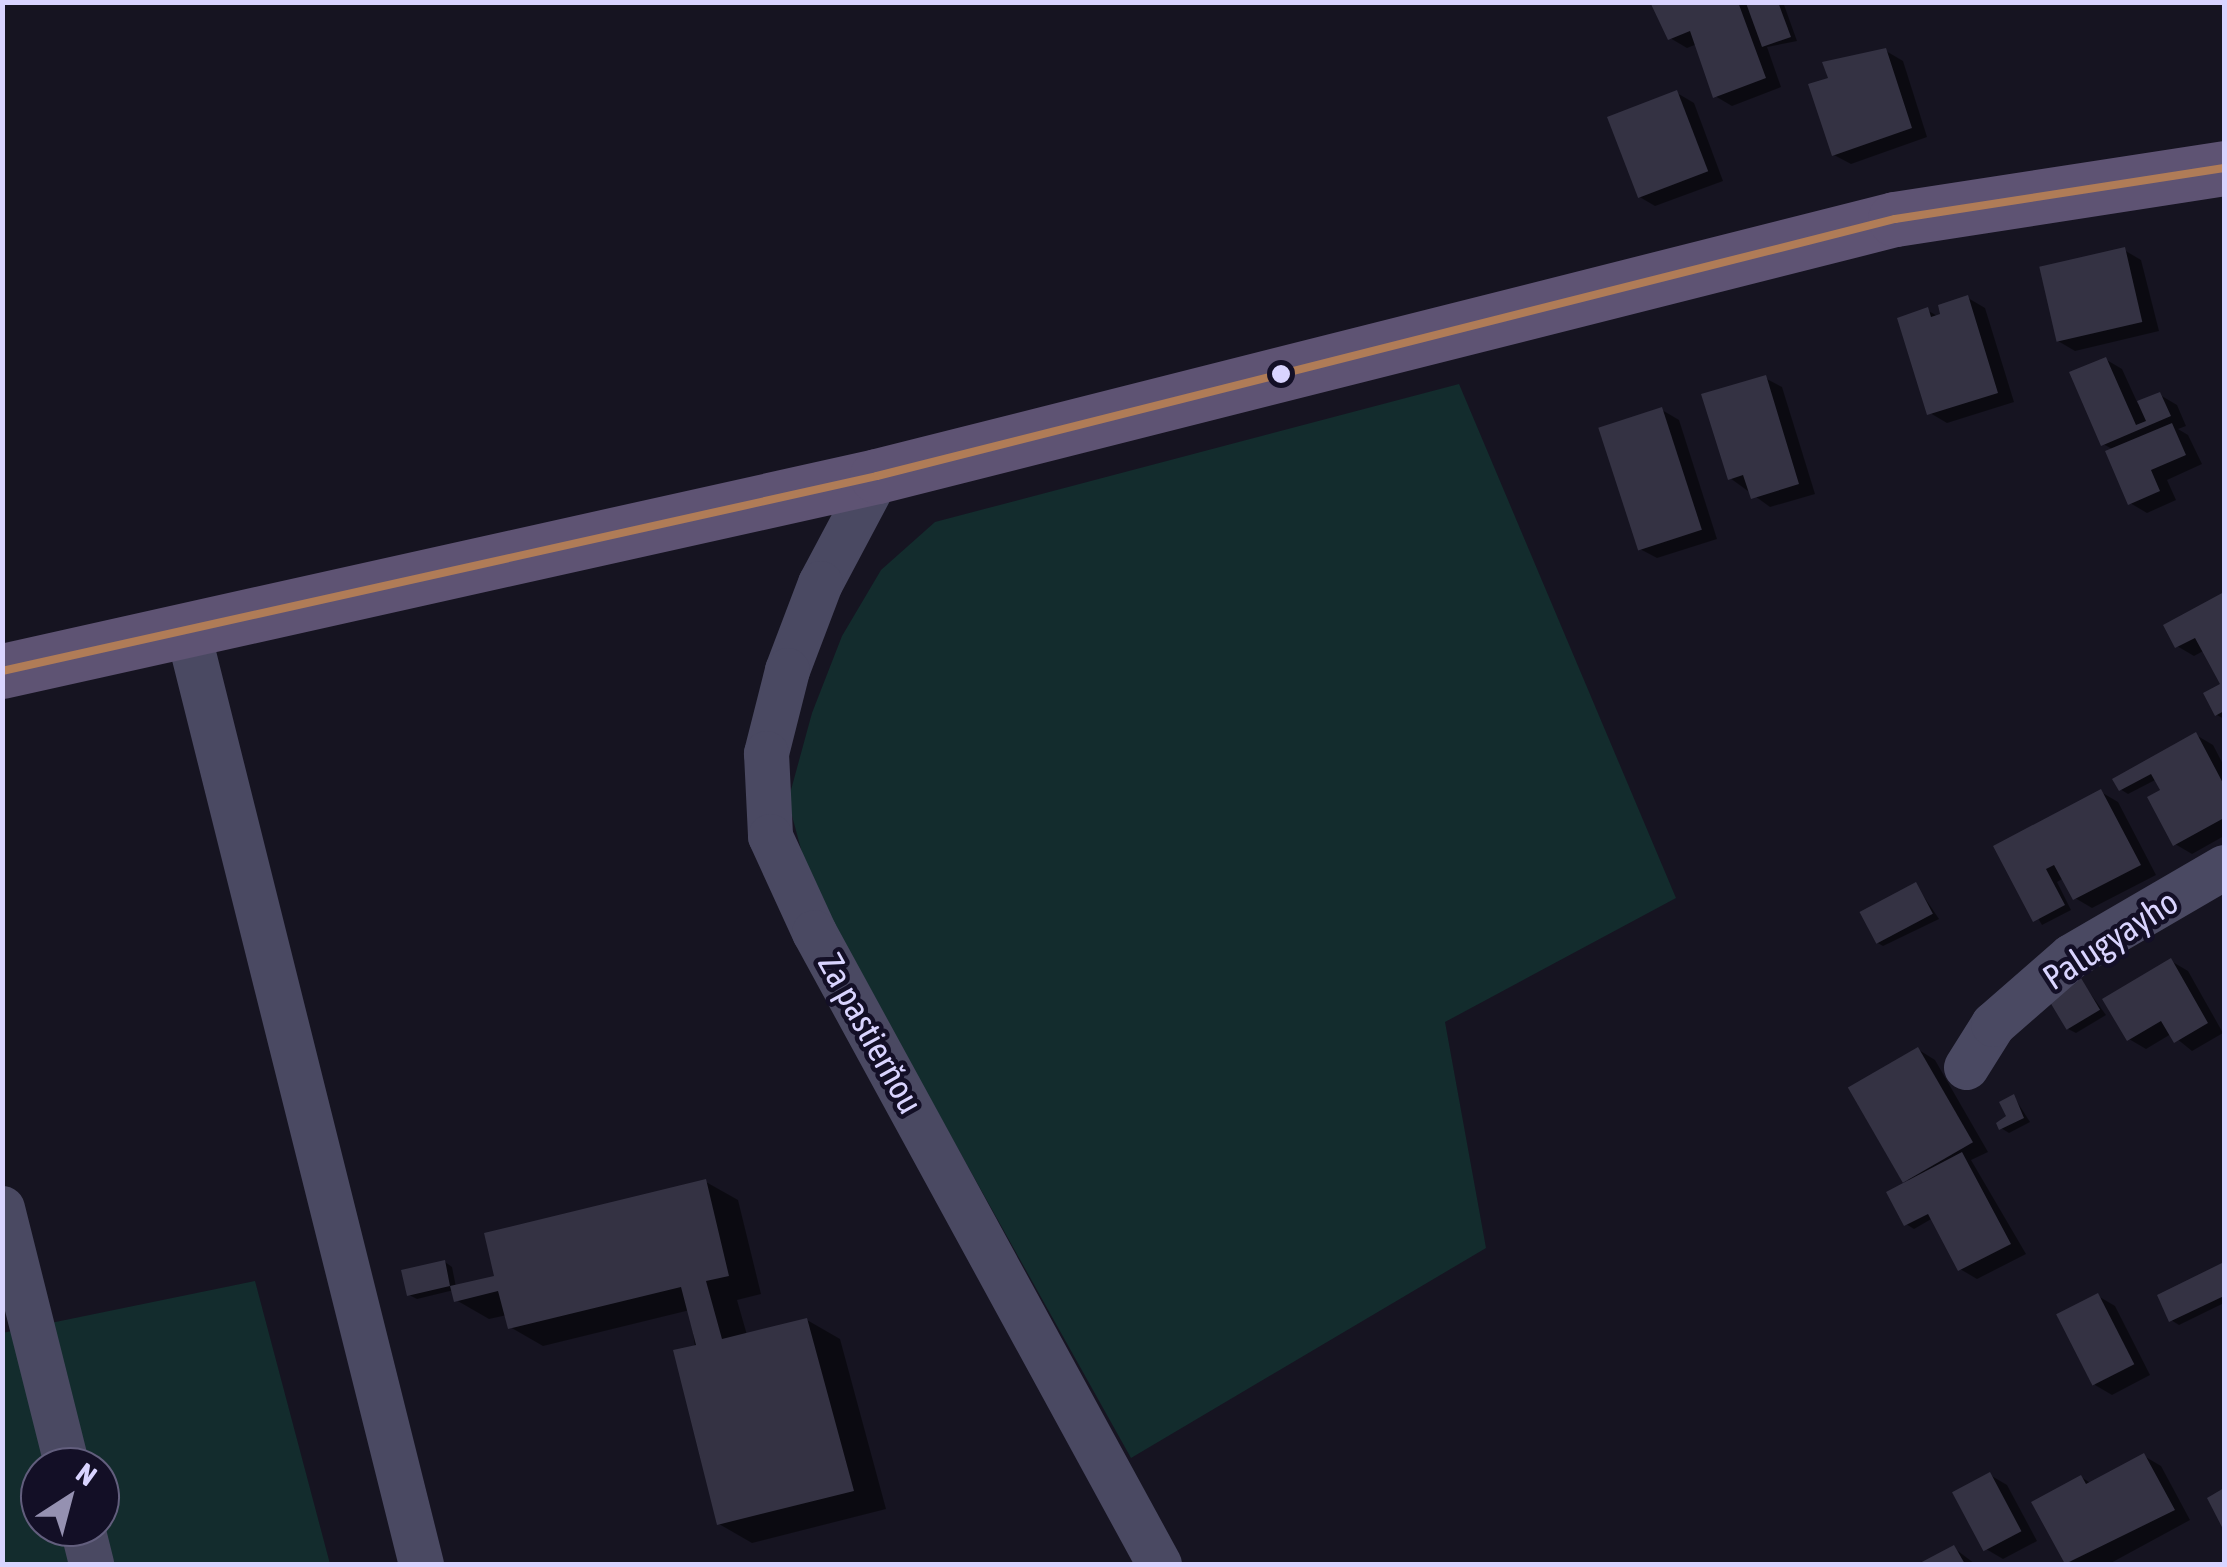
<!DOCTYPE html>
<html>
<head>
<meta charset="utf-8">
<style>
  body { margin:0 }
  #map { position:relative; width:2227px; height:1567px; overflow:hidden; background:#161421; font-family:"Asap Condensed",sans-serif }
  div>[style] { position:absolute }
  .green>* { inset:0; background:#132c2d }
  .shadow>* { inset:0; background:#0007 }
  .building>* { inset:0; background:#343243; transform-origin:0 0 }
  .street>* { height:45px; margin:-22.5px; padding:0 22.5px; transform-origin:22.5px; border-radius:22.5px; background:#4a4962 }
  .primary>* { height:55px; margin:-27.5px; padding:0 27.5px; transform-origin:27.5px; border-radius:27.5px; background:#5e5373 }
  .bus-1>* { height:8px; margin:-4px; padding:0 4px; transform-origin:4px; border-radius:4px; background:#b07c57 }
  .dots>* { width:28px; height:28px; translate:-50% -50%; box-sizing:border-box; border:5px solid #130f26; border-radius:50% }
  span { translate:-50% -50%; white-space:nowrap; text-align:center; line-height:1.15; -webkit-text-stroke:9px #130f26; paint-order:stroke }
  .street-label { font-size:35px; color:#d9d4ff }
  .frame { position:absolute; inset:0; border:5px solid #d9d4ff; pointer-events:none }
  .north { position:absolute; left:20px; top:1447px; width:100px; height:100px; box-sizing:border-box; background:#130f26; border:2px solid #625e7d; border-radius:50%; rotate:36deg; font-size:28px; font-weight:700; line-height:40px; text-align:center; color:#d9d4ff }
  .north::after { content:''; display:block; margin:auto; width:35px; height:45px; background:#9591b1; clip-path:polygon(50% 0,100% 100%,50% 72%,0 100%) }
</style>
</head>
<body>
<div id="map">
  <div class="green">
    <div style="clip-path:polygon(1459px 384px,1676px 898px,1445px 1022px,1486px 1248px,1131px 1458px,811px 886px,788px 801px,812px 713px,842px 636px,881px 570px,935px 522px)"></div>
    <div style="clip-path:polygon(evenodd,255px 1281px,330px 1564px,3px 1564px,2px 1333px,255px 1281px,40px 1467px,100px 1467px,100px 1527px,40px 1527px,40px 1467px)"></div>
  </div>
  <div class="shadow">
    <div style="clip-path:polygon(1653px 2px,1783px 2px,1797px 41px,1767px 47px,1781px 87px,1732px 106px,1715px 96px,1697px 44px,1687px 48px,1670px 38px)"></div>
    <div style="clip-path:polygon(1886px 51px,1903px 61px,1927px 137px,1851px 164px,1834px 155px,1831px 79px)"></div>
    <div style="clip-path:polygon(1677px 93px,1694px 103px,1723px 181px,1655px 206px,1638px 196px)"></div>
    <div style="clip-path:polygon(2124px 250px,2141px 260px,2159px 331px,2075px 351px,2058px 341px)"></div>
    <div style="clip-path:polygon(1968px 298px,1985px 308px,2014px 402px,1947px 423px,1930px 413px,1927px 310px,1939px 317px)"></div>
    <div style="clip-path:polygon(2105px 359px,2122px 369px,2138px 404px,2160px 395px,2177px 405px,2186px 426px,2178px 429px,2188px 435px,2202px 464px,2167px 480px,2176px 500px,2147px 513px,2130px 503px,2114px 450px,2103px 444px)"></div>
    <div style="clip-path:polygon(1765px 378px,1782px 387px,1815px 494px,1770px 507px,1730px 478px)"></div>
    <div style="clip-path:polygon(1662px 410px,1679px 420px,1717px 539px,1657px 558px,1640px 549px)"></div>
    <div style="clip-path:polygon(2224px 595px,2224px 719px,2217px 715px,2223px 685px,2205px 650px,2194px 656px,2177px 646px,2166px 626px)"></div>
    <div style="clip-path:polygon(2196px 735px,2213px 745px,2224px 766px,2224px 836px,2192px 854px,2175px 844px,2157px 779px,2128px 794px,2120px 789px)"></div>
    <div style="clip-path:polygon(2101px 792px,2118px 802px,2156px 875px,2092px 908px,2075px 898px,2064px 878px,2057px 882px,2071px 910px,2042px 925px,1996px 847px)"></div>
    <div style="clip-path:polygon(1916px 885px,1939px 919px,1883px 946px,1876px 942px)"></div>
    <div style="clip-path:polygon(2171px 961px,2188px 971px,2223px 1033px,2192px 1051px,2171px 1034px,2146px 1049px,2129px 1039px)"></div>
    <div style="clip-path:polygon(2081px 981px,2106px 1015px,2076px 1033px,2068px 1029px)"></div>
    <div style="clip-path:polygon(1919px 1050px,1935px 1060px,1988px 1152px,1971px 1160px,2026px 1254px,1977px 1279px,1960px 1269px,1933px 1218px,1914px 1229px,1906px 1224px,1911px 1182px,1902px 1176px)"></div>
    <div style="clip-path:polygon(2014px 1097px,2030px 1122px,2009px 1133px,2001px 1128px)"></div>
    <div style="clip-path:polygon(706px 1182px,738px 1200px,761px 1294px,737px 1300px,747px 1335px,807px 1320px,840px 1339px,886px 1509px,752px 1543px,719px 1524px,690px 1310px,543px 1346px,510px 1327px,507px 1315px,489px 1319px,456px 1300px,454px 1290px,417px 1299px,409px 1295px,445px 1262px,452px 1267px,456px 1287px,497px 1278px)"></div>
    <div style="clip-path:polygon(2224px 1265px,2224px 1303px,2179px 1325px,2171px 1320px,2160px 1296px)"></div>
    <div style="clip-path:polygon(2098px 1296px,2115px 1306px,2150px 1375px,2112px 1395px,2095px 1385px)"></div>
    <div style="clip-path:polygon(2144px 1456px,2161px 1466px,2190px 1520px,2109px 1564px,2068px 1564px,2035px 1503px,2081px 1477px,2092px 1484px)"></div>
    <div style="clip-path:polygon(1990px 1475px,2007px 1485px,2037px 1541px,2003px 1559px,1986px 1549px)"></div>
    <div style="clip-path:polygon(1954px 1548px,1975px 1564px,1923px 1564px)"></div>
  </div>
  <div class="building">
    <div style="clip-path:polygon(1650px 2px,1738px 2px,1766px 78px,1713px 98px,1690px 31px,1668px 40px)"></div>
    <div style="clip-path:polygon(1778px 2px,1791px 37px,1762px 47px,1746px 3px)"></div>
    <div style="clip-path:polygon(1886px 48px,1912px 128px,1832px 156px,1808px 84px,1828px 78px,1822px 62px)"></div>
    <div style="left:1677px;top:90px;width:87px;height:75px;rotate:69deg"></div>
    <div style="left:2125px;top:247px;width:77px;height:88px;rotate:77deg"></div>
    <div style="clip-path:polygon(1968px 295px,1998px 393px,1927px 415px,1897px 318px,1928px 307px,1931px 317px,1940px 314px,1938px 305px)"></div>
    <div style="clip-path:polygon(2106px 357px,2136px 425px,2146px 421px,2137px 401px,2160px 392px,2171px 416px,2101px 446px,2069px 372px)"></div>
    <div style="clip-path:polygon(1766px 375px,1799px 484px,1751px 499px,1743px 475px,1728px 480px,1701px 394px)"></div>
    <div style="left:1662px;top:407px;width:129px;height:67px;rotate:72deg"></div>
    <div style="clip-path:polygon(2172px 423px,2186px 455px,2151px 470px,2160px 491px,2128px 505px,2105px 451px)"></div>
    <div style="clip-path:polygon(2224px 592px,2224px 711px,2215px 716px,2203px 693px,2220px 684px,2207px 660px,2195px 638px,2175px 648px,2163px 625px)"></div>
    <div style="clip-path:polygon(2196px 732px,2224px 785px,2224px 818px,2173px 846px,2147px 797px,2160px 790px,2151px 774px,2119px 791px,2112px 779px)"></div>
    <div style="clip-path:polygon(2101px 789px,2141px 865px,2073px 900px,2054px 865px,2046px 869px,2065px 905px,2033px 922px,1993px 846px)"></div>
    <div style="left:1916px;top:882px;width:36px;height:64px;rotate:62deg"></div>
    <div style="clip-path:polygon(2171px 958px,2208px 1023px,2174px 1043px,2161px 1021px,2127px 1041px,2102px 999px)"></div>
    <div style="left:2081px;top:978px;width:37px;height:39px;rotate:59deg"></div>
    <div style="left:1918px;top:1047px;width:110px;height:81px;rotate:60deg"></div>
    <div style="clip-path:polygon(2014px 1094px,2024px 1118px,1999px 1130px,1996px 1123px,2006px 1116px,1999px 1102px)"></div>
    <div style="clip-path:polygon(1962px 1152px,2011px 1244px,1958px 1271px,1928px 1214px,1904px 1226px,1886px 1192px)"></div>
    <div style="clip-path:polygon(706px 1179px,729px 1276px,706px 1281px,722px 1339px,807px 1318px,854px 1491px,717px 1525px,673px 1350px,696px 1345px,681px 1287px,508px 1329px,498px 1291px,454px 1302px,450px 1286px,407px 1296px,401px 1270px,445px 1260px,450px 1286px,494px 1276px,484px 1233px)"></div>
    <div style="clip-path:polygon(2224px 1262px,2224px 1296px,2169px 1322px,2157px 1295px)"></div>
    <div style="left:2098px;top:1293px;width:80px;height:47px;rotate:63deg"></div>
    <div style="clip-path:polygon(2144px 1453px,2175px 1510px,2065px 1564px,2031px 1502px,2081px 1475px,2086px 1484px)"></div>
    <div style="left:1990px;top:1472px;width:67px;height:43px;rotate:62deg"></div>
    <div style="clip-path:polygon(2224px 1488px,2224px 1531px,2207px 1498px)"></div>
    <div style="clip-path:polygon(1954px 1545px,1965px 1564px,1918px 1564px)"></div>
  </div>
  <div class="street">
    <div style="left:877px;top:476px;width:121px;rotate:118deg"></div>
    <div style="left:820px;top:583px;width:93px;rotate:110.8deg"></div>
    <div style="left:787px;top:670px;width:86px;rotate:104.2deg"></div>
    <div style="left:766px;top:753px;width:83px;rotate:87.2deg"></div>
    <div style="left:770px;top:836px;width:106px;rotate:65.4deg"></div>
    <div style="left:814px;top:932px;width:720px;rotate:61.37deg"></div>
    <div style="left:187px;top:629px;width:964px;rotate:75.95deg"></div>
    <div style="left:1966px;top:1067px;width:51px;rotate:-57.9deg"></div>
    <div style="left:1993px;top:1024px;width:103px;rotate:-41.1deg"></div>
    <div style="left:2071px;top:956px;width:177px;rotate:-30.2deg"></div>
    <div style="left:2px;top:1208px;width:267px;rotate:75.9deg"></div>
    <div style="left:82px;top:1527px;width:38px;rotate:76deg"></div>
  </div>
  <div class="primary">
    <div style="left:2px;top:671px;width:896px;rotate:-12.56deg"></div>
    <div style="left:877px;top:476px;width:1050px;rotate:-14.17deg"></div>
    <div style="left:1895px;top:219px;width:333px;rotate:-8.8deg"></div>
  </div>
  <div class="bus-1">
    <div style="left:2px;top:671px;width:896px;rotate:-12.56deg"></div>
    <div style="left:877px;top:476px;width:1050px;rotate:-14.17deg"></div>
    <div style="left:1895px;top:219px;width:333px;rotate:-8.8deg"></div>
  </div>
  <div class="dots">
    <div style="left:1281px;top:374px;background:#d9d4ff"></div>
  </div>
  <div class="street-label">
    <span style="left:2110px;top:939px;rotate:-33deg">Palugyayho</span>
    <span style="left:871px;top:1033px;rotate:61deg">Za pastierňou</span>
  </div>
  <div class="frame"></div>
  <div class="north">N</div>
</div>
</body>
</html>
